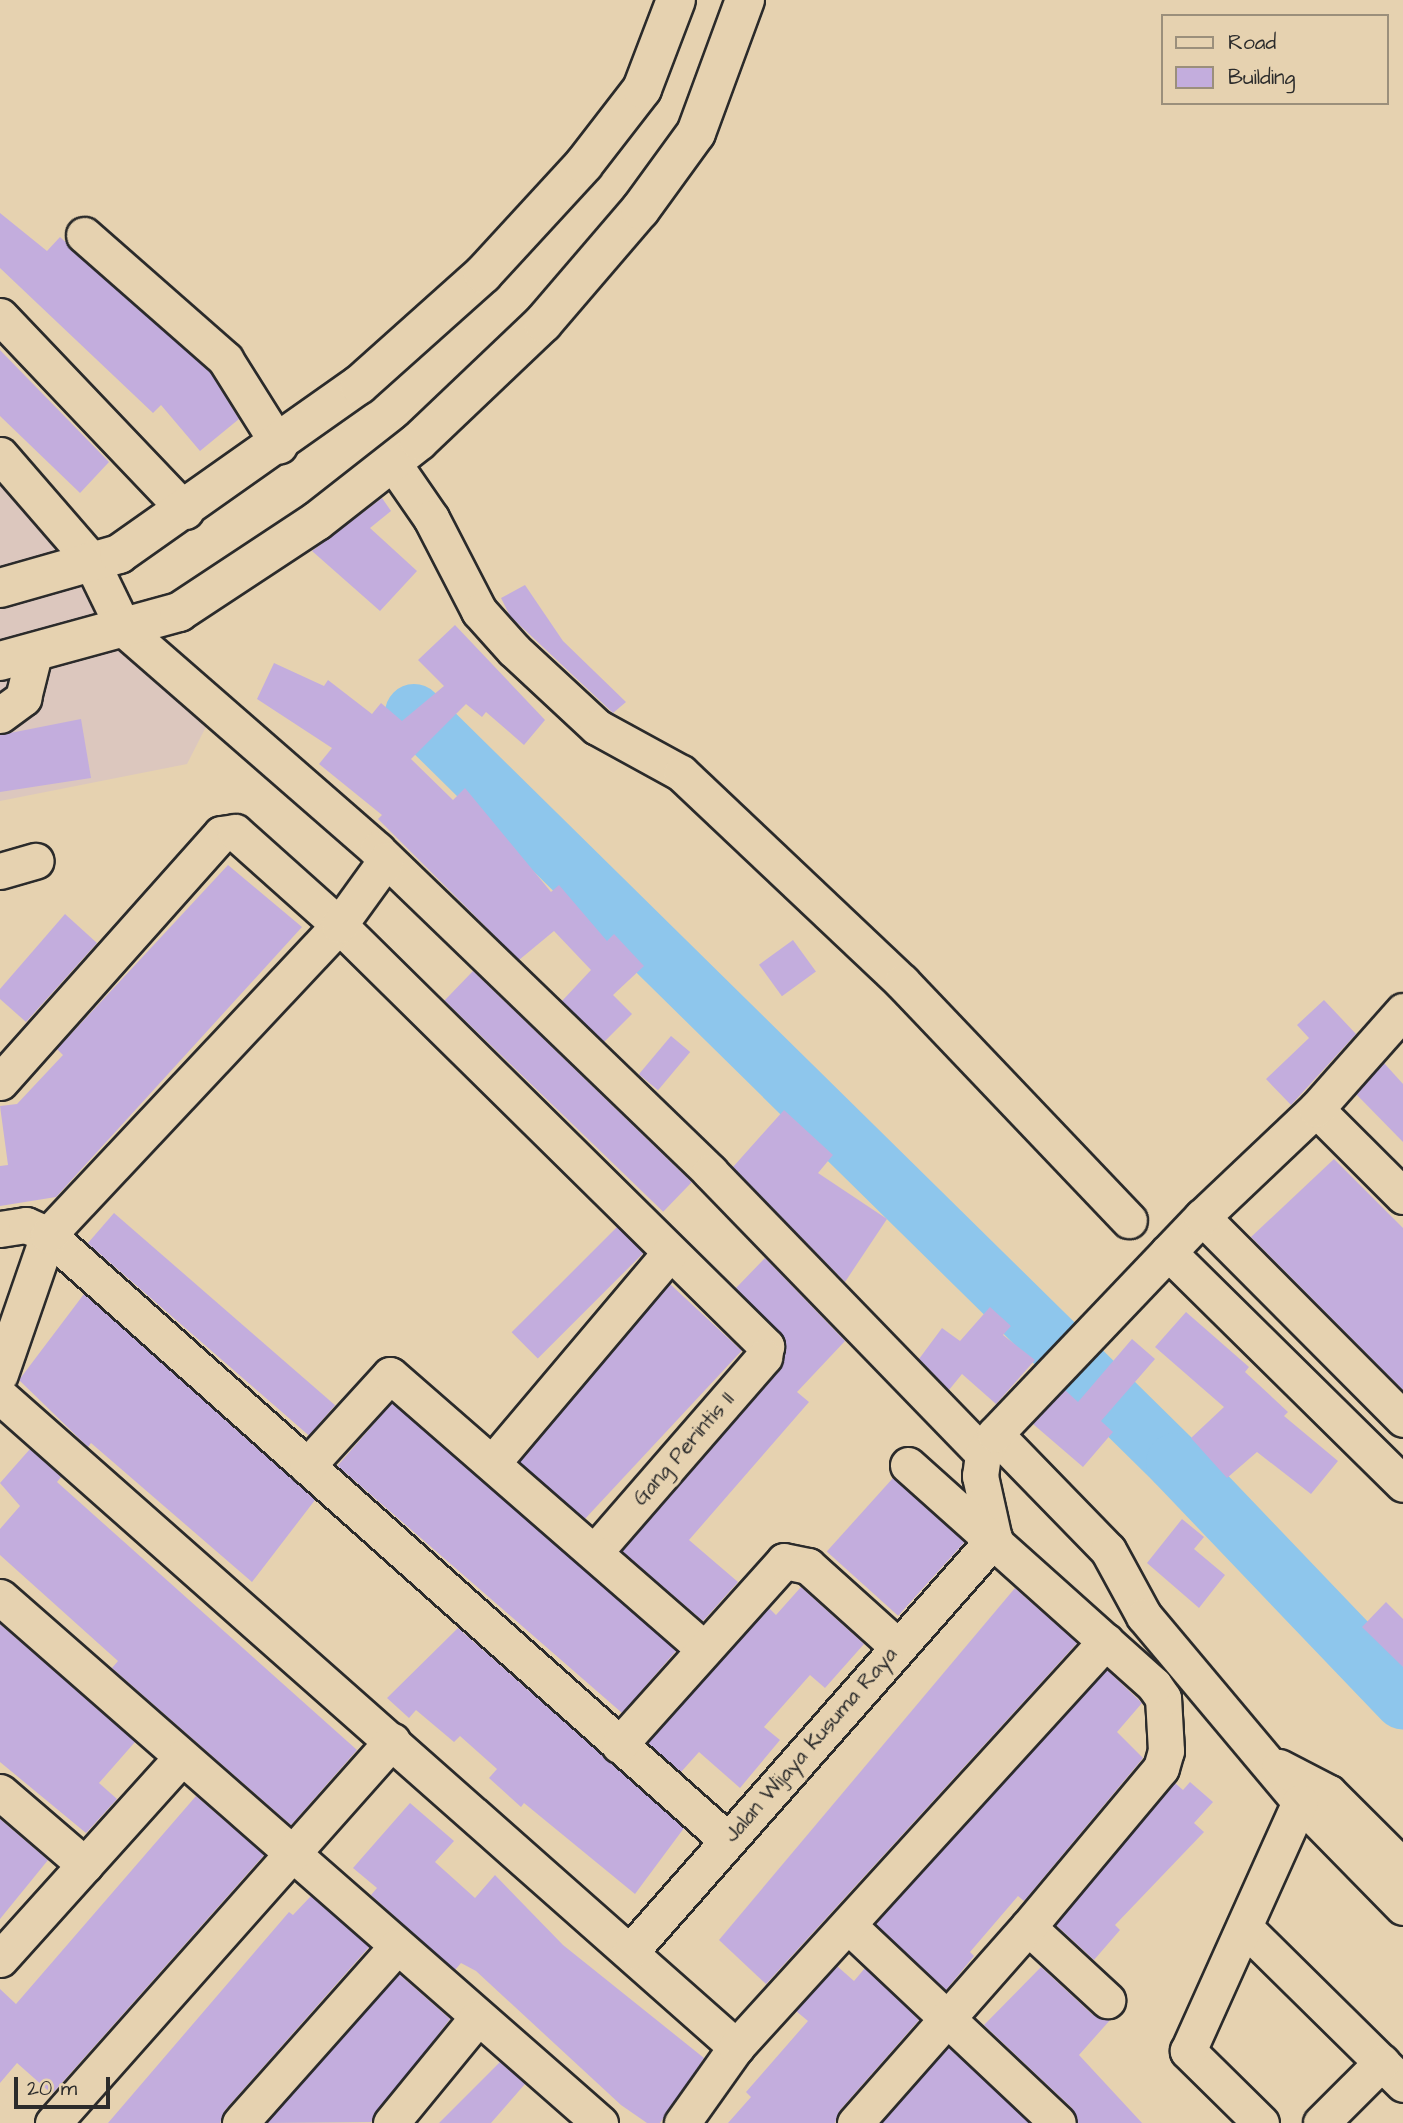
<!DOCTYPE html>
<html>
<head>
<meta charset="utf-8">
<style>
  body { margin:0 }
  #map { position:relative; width:1403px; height:2123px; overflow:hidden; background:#e6d2b0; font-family:"Architects Daughter",sans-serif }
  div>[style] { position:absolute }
  .built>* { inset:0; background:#dcc7be }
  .river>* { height:58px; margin:-29px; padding:0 29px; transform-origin:29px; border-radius:29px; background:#8ec6ec }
  .building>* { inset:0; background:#c3addd; transform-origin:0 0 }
  .roads { filter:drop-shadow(2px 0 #2b2b2b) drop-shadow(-2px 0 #2b2b2b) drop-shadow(0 2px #2b2b2b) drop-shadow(0 -2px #2b2b2b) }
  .minor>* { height:35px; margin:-17.5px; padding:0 17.5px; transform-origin:17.5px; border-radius:17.5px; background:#e6d2b0 }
  .tertiary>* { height:38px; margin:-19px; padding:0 19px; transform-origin:19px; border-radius:19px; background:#e6d2b0 }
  span { translate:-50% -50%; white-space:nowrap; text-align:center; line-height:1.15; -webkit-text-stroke:7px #e6d2b0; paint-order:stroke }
  .street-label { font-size:21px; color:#2b2b2b }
  .legend { position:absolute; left:1161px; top:14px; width:228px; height:91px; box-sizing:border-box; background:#e6d2b0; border:2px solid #9b8f7b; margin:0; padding:9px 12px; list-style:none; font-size:21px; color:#2b2b2b }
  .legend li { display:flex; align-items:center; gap:14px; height:35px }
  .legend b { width:35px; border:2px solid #9b8f7b }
  .scale { position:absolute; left:14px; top:2077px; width:96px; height:32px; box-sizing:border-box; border:4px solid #2b2b2b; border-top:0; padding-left:9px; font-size:21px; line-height:24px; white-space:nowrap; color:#2b2b2b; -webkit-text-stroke:5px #e6d2b0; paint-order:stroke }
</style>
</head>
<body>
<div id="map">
  <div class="built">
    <div style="clip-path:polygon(0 468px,215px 709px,187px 764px,0 801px)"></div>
  </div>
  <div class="river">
    <div style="left:414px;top:713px;width:1068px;rotate:44.54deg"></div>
    <div style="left:1175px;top:1462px;width:330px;rotate:46.3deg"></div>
  </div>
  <div class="building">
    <div style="clip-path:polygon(0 213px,47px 251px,60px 237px,210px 372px,239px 419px,200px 451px,161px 405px,153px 413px,0 268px)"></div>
    <div style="clip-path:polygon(0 350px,109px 462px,80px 493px,0 416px)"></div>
    <div style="clip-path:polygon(382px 498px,391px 511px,370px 528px,417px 571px,380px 611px,312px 551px)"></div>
    <div style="clip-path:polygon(525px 585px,563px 641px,626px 702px,613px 713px,510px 616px,501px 598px)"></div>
    <div style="clip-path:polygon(455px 625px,545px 720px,524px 745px,486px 712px,482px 717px,466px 704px,411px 759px,453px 800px,465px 788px,551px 892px,559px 885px,607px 941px,614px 934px,644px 966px,613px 995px,632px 1014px,604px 1042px,562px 1001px,591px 970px,554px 931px,519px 960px,378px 819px,382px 815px,319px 764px,332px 748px,257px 699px,274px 663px,324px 686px,328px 680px,372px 714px,381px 703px,402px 721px,444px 686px,418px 660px)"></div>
    <div style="clip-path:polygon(81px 719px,91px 778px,0 792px,0 735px)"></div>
    <div style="clip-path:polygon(228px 865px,302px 927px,56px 1197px,0 1206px,0 1166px,8px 1165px,0 1106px,17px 1104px,63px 1055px,57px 1049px)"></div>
    <div style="clip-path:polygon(65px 914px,97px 943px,26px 1022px,0 999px,0 989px)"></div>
    <div style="left:793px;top:940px;width:39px;height:42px;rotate:54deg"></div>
    <div style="left:473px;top:971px;width:304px;height:41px;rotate:44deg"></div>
    <div style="clip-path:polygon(1324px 1000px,1356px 1034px,1291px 1105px,1266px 1079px,1309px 1038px,1297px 1025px)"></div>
    <div style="left:671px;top:1036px;width:25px;height:50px;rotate:40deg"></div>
    <div style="clip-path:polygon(1384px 1063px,1403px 1084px,1403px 1142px,1356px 1094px)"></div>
    <div style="clip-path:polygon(784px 1110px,833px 1155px,818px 1173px,887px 1219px,845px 1282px,733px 1167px)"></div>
    <div style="clip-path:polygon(1334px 1159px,1403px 1228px,1403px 1390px,1251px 1237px)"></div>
    <div style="left:114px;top:1213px;width:293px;height:40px;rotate:41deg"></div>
    <div style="left:617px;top:1227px;width:37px;height:149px;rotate:45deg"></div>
    <div style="clip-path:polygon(765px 1258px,845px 1341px,797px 1392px,809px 1402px,689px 1540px,738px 1582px,703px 1621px,622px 1551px,780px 1370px,785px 1339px,736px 1288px)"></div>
    <div style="left:670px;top:1284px;width:98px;height:233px;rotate:43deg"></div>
    <div style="clip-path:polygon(84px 1294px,315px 1500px,252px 1582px,91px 1443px,88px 1447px,19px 1380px)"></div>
    <div style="clip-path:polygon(990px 1307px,1011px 1326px,1003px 1335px,1035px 1360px,996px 1404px,962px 1374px,949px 1390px,919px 1359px,942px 1328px,960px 1341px)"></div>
    <div style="clip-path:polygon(1186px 1312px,1249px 1367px,1245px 1372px,1288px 1412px,1284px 1416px,1338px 1461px,1311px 1494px,1257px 1452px,1227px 1478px,1191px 1438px,1224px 1407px,1155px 1347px)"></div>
    <div style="clip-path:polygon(1132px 1339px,1155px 1359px,1101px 1421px,1113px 1432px,1083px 1467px,1033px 1424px,1065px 1390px,1078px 1402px)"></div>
    <div style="left:392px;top:1403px;width:377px;height:83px;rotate:41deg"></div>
    <div style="clip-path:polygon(30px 1449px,61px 1477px,57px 1482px,357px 1750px,291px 1825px,112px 1668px,118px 1661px,0 1555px,0 1529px,20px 1506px,0 1483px)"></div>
    <div style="left:893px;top:1478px;width:96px;height:99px;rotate:42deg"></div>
    <div style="clip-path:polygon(1182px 1519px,1204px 1537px,1194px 1549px,1225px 1575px,1199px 1608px,1147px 1563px)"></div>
    <div style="clip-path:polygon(801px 1587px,864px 1644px,825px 1688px,810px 1675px,764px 1727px,780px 1740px,740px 1788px,699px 1752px,681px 1772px,648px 1743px,769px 1608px,776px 1615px)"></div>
    <div style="clip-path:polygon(1015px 1588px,1077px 1643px,766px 1984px,719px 1940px)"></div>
    <div style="clip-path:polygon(1386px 1602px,1403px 1619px,1403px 1667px,1362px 1627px)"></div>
    <div style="clip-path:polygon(0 1624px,135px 1742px,99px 1783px,117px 1799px,86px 1833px,0 1762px)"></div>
    <div style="clip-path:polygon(458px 1628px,684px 1828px,635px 1894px,524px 1803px,521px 1807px,489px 1778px,497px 1769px,460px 1736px,454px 1742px,416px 1710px,409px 1718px,387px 1698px)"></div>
    <div style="clip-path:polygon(1107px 1670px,1142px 1703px,1117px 1732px,1143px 1758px,1024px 1901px,1018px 1896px,970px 1952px,974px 1956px,946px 1990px,876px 1924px)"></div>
    <div style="clip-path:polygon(1190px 1782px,1213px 1802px,1194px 1823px,1204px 1832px,1115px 1925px,1120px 1930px,1094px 1960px,1056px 1925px,1175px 1783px,1183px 1790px)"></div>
    <div style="clip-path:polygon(196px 1796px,264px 1855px,52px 2094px,17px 2063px,0 2083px,0 1989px,16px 2004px)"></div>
    <div style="clip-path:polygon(410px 1803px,454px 1841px,435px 1862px,475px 1898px,495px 1875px,563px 1945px,704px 2058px,660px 2123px,647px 2123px,621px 2105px,476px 1971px,461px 1963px,455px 1970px,371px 1895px,377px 1888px,353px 1868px)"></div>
    <div style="clip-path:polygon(0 1819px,48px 1860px,0 1919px)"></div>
    <div style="clip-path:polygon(311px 1896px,369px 1947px,225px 2110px,220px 2123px,108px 2123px,289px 1912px,293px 1915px)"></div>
    <div style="clip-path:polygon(837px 1966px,854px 1981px,865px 1968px,919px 2020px,840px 2110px,835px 2123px,728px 2123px,751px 2097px,746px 2092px,808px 2021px,796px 2011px)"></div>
    <div style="clip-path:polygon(1041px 1967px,1093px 2015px,1111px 2019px,1079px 2055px,1142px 2123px,1078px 2123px,1072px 2108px,984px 2025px)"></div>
    <div style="clip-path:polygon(399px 1974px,450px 2019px,371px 2122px,267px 2123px)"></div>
    <div style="clip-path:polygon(948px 2047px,1029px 2123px,882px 2123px)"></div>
    <div style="clip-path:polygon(500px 2062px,525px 2084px,491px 2123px,439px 2123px)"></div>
  </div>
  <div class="roads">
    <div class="minor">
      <div style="left:84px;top:235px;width:188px;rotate:41.3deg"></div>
      <div style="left:225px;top:359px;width:102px;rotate:57.9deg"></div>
      <div style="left:0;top:316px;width:269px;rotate:46.4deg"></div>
      <div style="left:0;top:455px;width:138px;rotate:49.1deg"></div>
      <div style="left:90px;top:559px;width:78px;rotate:64.1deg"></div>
      <div style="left:124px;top:629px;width:336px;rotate:41.1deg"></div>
      <div style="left:377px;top:850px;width:463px;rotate:44deg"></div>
      <div style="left:710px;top:1172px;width:392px;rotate:45.9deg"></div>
      <div style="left:393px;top:463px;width:67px;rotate:55.4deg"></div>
      <div style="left:431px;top:518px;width:105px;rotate:62.7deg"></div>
      <div style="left:479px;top:611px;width:52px;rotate:48.1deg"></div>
      <div style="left:514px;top:650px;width:113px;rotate:42.9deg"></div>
      <div style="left:597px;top:727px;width:96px;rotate:28.7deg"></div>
      <div style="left:681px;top:773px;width:304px;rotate:43.4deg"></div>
      <div style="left:902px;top:982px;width:329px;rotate:46.4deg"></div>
      <div style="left:0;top:715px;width:29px;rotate:-36deg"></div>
      <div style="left:23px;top:698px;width:49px;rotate:-76deg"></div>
      <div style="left:0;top:871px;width:37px;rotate:-16deg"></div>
      <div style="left:0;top:1082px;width:332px;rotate:-48.3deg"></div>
      <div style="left:221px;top:834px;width:14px;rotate:-8deg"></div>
      <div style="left:235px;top:832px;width:140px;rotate:41.8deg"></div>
      <div style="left:339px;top:925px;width:600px;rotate:44.59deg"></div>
      <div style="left:766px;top:1346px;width:11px;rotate:100deg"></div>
      <div style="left:764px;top:1357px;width:254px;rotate:131deg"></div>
      <div style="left:1316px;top:1109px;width:123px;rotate:45deg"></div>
      <div style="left:1202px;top:1217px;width:285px;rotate:45.1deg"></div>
      <div style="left:0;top:1229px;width:26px;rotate:-9deg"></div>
      <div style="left:26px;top:1225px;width:24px;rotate:24deg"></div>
      <div style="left:48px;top:1235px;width:909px;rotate:41.7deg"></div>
      <div style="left:1168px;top:1252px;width:330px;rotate:44.6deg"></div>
      <div style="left:0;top:1374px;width:147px;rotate:-70.9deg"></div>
      <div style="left:48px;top:1235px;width:425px;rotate:-46.8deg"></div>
      <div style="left:339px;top:925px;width:80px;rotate:-54.1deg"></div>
      <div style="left:0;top:1396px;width:983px;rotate:41.49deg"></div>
      <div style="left:995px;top:1434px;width:162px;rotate:45.8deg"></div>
      <div style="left:1108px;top:1550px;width:75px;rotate:61.4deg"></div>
      <div style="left:1144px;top:1616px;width:243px;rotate:50deg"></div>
      <div style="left:1300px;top:1802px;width:147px;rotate:45.6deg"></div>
      <div style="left:494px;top:1461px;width:270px;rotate:-49.8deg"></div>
      <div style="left:307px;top:1466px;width:123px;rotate:-47.6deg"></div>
      <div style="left:390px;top:1375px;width:414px;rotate:41.1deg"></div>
      <div style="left:0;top:1597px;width:798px;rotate:41.24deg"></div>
      <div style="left:619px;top:1745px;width:247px;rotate:-48.1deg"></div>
      <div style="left:784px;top:1561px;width:25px;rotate:12deg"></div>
      <div style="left:808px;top:1566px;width:120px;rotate:42deg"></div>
      <div style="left:1279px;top:1767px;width:56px;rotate:27.5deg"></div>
      <div style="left:1329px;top:1793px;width:105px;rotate:45deg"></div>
      <div style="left:0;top:1792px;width:112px;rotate:40.7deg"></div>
      <div style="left:1028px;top:1927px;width:108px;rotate:42.7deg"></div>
      <div style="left:851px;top:1928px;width:284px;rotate:43.3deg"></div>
      <div style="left:1245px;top:1928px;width:222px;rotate:44.6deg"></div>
      <div style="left:630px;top:1952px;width:551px;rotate:-48.61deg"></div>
      <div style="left:994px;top:1539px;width:65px;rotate:-102.5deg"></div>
      <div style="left:980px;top:1476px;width:22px;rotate:-82deg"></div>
      <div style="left:983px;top:1454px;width:23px;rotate:-59deg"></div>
      <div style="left:995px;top:1434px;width:300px;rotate:-46.4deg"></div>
      <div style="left:1202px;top:1217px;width:157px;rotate:-43.5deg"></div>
      <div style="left:1316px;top:1109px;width:131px;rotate:-48.4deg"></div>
      <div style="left:0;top:1959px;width:270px;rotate:-48deg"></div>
      <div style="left:53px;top:2123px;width:511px;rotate:-48.41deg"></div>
      <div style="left:240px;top:2123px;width:235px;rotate:-48.4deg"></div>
      <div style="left:391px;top:2123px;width:134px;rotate:-50.7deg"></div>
      <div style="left:682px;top:2123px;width:93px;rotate:-54.6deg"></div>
      <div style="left:736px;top:2047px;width:549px;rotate:-47.66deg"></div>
      <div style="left:855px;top:2123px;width:261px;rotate:-48.6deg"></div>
      <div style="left:1028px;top:1927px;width:207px;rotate:-50.1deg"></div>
      <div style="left:1161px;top:1768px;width:18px;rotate:-74deg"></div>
      <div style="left:1166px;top:1751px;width:53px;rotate:-93.2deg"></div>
      <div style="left:1163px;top:1698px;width:16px;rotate:-125deg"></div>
      <div style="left:1154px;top:1685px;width:330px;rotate:-138.2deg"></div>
      <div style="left:1261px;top:2123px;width:103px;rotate:-135.4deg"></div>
      <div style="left:1188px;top:2051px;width:273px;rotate:-65.8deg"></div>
      <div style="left:1321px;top:2123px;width:86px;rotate:-45deg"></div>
    </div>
    <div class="tertiary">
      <div style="left:0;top:588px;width:124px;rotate:-15.9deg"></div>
      <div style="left:119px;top:554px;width:294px;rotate:-35.2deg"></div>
      <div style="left:359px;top:385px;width:166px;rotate:-41.8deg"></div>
      <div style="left:483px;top:274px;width:149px;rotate:-47.4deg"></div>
      <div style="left:584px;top:164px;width:95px;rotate:-52.3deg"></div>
      <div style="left:642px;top:89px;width:95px;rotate:-69.1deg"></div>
      <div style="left:0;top:661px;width:186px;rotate:-15.3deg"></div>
      <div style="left:179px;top:612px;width:165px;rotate:-33.4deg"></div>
      <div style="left:317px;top:521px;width:130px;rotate:-38.1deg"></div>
      <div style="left:419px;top:441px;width:171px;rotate:-43.6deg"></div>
      <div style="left:543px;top:323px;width:149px;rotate:-49.4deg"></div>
      <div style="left:640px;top:210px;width:95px;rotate:-54deg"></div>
      <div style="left:696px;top:133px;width:142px;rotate:-69.8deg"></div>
    </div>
  </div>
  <div class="street-label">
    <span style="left:684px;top:1449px;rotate:-49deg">Gang Perintis II</span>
    <span style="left:811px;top:1745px;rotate:-49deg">Jalan Wijaya Kusuma Raya</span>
  </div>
  <ul class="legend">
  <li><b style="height:9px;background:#e6d2b0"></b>Road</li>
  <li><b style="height:19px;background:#c3addd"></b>Building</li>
  </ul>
  <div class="scale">20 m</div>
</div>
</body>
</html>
